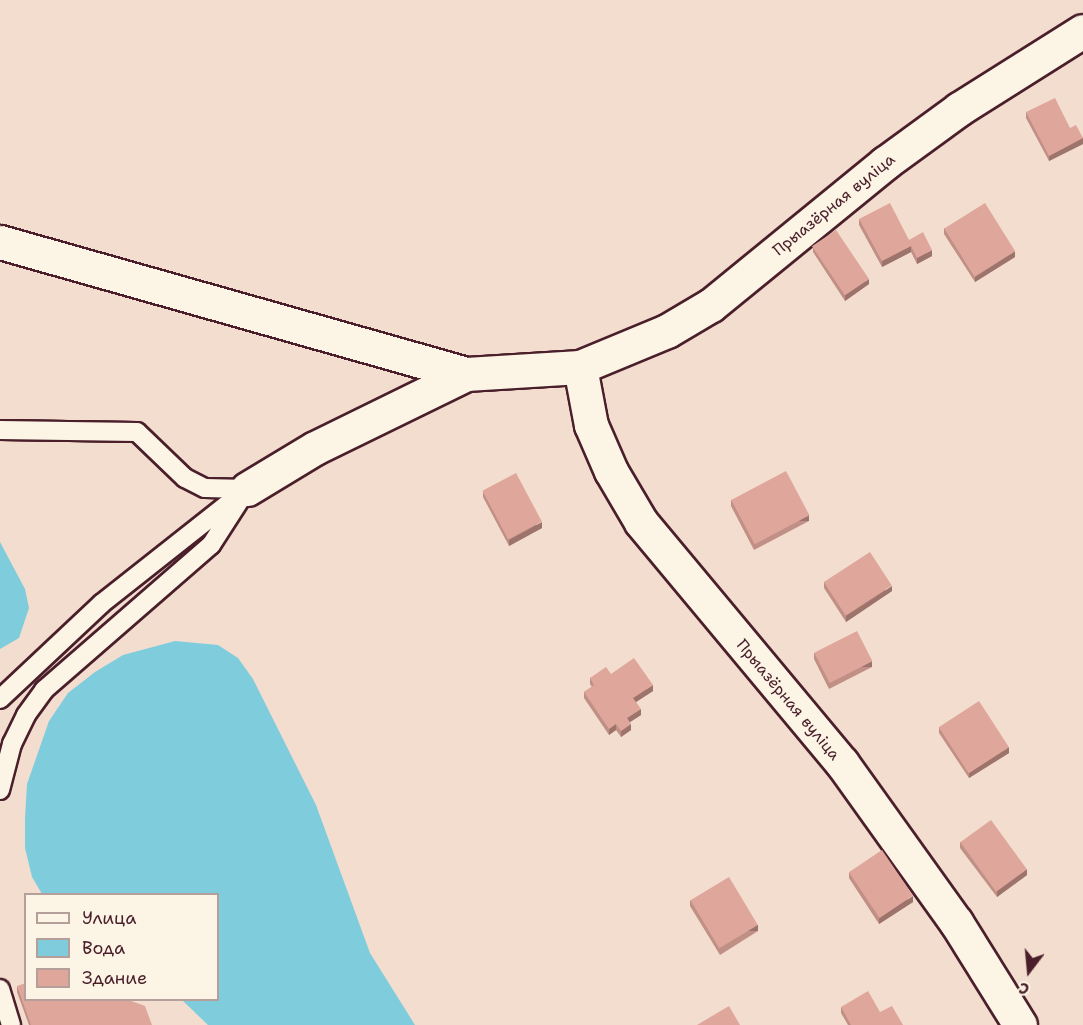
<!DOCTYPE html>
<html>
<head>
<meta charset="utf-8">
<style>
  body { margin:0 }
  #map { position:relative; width:1083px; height:1025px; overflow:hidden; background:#f3ddcf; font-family:"Shantell Sans",sans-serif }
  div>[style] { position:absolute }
  .water>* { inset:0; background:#7fcddc }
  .roads { filter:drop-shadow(2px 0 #4a1f2b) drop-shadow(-2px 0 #4a1f2b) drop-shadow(0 2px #4a1f2b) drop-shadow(0 -2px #4a1f2b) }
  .lane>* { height:18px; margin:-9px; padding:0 9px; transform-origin:9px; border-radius:9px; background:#fcf5e5 }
  .street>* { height:33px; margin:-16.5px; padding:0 16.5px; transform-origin:16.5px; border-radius:16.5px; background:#fcf5e5 }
  .wall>* { inset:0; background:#c08f85 }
  .shaded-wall>* { inset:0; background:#9c746c; transform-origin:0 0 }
  .building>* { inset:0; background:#dfa69b; transform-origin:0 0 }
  span { translate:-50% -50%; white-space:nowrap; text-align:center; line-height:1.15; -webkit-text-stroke:4.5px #fcf5e5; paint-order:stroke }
  .street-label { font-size:16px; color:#4a1f2b }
  .legend { position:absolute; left:24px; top:893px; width:195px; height:108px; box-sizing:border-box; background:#fcf5e5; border:2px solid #b59f9b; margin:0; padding:8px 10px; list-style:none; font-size:18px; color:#4a1f2b }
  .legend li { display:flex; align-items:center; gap:12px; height:30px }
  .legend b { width:30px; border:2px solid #b59f9b }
  .north { position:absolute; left:999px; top:941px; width:60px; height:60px; -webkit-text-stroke:4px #fcf5e5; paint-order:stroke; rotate:196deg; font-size:16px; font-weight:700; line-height:24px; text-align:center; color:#4a1f2b }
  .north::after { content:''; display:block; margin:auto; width:21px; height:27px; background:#4a1f2b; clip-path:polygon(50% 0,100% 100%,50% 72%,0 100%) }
</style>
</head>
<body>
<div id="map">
  <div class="water">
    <div style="clip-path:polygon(0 542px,25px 589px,29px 608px,19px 638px,0 649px)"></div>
    <div style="clip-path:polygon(175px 641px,218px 645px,238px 658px,253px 679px,316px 805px,370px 953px,415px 1025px,208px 1025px,182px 1000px,218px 1000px,218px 894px,42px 894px,32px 877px,25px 848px,25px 818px,27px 784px,49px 721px,68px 693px,95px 672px,123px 655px)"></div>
  </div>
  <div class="roads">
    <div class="lane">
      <div style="left:0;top:430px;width:137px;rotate:0.8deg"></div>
      <div style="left:137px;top:432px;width:66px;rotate:43.8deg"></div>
      <div style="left:185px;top:478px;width:22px;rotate:27deg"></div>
      <div style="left:205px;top:488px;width:42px;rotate:1.4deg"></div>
      <div style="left:0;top:699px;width:139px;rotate:-43.2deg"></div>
      <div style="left:101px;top:604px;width:171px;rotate:-38.3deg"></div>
      <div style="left:0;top:790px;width:48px;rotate:-75.4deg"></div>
      <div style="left:12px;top:744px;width:32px;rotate:-64deg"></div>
      <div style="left:26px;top:715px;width:31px;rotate:-54deg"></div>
      <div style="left:44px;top:690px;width:221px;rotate:-41deg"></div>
      <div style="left:211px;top:545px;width:67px;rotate:-57.3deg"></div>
      <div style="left:0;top:989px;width:38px;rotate:73deg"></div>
    </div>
    <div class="street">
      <div style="left:0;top:242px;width:484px;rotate:15.8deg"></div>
      <div style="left:466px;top:374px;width:114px;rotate:-3.5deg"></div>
      <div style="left:580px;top:367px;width:94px;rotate:-22.5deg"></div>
      <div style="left:667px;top:331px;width:51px;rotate:-30.6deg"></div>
      <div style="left:711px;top:305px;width:225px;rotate:-39.2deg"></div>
      <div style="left:885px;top:163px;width:92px;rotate:-36.1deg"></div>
      <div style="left:959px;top:109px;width:146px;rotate:-32.2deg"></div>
      <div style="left:580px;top:367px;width:59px;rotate:79.3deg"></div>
      <div style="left:591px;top:425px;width:50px;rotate:66.5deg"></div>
      <div style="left:611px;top:471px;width:59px;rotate:59.5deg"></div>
      <div style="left:641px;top:522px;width:314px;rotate:50.2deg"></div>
      <div style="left:842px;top:763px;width:196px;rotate:54.4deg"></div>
      <div style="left:956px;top:922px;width:121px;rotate:58.1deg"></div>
      <div style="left:247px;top:489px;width:79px;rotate:-31.1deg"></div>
      <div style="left:315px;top:448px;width:168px;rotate:-26.1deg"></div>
    </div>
  </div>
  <div class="wall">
    <div style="clip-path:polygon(1026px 112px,1070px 128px,1083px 138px,1083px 144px,1049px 161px,1026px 118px)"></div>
    <div style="clip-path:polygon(859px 219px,909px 240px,932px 256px,917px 264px,911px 252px,882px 267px,859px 225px)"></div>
    <div style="clip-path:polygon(944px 228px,1015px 257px,975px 282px,944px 234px)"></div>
    <div style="clip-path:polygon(813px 247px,869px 284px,845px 301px,813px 252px)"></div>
    <div style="clip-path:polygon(483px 491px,542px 528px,509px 546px,483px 497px)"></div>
    <div style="clip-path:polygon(731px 500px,809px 521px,754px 550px,731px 506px)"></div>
    <div style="clip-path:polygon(824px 582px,892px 591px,846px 622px,824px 588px)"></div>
    <div style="clip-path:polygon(814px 653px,872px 667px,829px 689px,814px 659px)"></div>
    <div style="clip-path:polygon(611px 674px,653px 691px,636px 702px,641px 715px,630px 722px,631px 730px,621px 737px,616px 730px,609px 735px,584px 698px,584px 692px,592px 687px,590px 684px,590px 678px)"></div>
    <div style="clip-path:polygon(939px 727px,1009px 753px,969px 778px,939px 733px)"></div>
    <div style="clip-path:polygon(960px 842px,1027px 875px,997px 897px,960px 848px)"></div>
    <div style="clip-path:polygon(849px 872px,913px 902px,879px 924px,849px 878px)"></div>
    <div style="clip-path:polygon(690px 900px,758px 931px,720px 955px,690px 906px)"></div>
    <div style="clip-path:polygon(17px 986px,152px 1025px,29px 1025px,17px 992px)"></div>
    <div style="clip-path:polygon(841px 1007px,903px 1025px,848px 1025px,841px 1013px)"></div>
  </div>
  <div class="shaded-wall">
    <div style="clip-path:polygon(1083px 138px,1083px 144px,1049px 161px,1049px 156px)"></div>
    <div style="clip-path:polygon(911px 246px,911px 252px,882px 267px,882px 261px)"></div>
    <div style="clip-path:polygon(932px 250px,932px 256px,917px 264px,917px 258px)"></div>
    <div style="clip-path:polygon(1015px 251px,1015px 257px,975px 282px,975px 277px)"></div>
    <div style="clip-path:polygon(869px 279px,869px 284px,845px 301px,845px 295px)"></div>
    <div style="left:809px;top:515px;width:6px;height:62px;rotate:90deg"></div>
    <div style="clip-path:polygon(542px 522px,542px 528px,509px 546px,509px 540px)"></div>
    <div style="clip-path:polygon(892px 586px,892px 591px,846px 622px,846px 616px)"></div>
    <div style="left:872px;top:661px;width:6px;height:48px;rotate:90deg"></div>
    <div style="clip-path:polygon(653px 685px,653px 691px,633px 704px,633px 698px)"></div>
    <div style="clip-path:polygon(641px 709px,641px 715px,627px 724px,627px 718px)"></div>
    <div style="clip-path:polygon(616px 724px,616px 730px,609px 735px,609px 729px)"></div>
    <div style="clip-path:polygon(631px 724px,631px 730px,621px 737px,621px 731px)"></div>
    <div style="clip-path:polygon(1009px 747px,1009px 753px,969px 778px,969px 773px)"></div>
    <div style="clip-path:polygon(1027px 869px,1027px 875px,997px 897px,997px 891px)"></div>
    <div style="clip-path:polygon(913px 896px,913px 902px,879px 924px,879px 918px)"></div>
    <div style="left:758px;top:925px;width:6px;height:45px;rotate:90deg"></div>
  </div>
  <div class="building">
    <div style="clip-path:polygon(1055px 98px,1070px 128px,1076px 125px,1083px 138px,1049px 156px,1026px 112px)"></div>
    <div style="clip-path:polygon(890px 203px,909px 240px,923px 232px,932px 250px,917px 258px,911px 246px,882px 261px,859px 219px)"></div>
    <div style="left:985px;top:203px;width:57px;height:48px;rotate:58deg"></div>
    <div style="left:836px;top:230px;width:59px;height:29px;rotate:56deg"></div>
    <div style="left:786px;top:471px;width:50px;height:62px;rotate:62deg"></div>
    <div style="left:516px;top:473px;width:55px;height:38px;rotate:62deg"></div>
    <div style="left:870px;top:552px;width:40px;height:55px;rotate:57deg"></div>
    <div style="left:857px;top:631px;width:34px;height:48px;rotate:63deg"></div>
    <div style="clip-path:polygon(634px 658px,653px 685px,633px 698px,641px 709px,627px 718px,631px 724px,621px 731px,616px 724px,609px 729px,584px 692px,594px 685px,590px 678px,606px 667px,611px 674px)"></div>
    <div style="left:979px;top:701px;width:55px;height:48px;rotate:57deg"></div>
    <div style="left:991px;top:820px;width:61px;height:38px;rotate:54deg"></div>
    <div style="left:882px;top:850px;width:55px;height:40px;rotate:56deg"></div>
    <div style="left:729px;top:877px;width:56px;height:45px;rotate:59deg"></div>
    <div style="clip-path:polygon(26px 983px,26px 999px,126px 999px,145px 1006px,152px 1025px,31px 1025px,17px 986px)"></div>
    <div style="clip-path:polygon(868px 991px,880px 1012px,892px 1006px,903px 1025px,851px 1025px,841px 1007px)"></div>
    <div style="clip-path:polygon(729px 1006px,740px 1025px,697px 1025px)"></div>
  </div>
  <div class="street-label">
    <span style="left:834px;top:205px;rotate:-39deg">Прыазёрная вуліца</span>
    <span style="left:788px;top:700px;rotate:50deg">Прыазёрная вуліца</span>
  </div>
  <ul class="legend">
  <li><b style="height:8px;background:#fcf5e5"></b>Улица</li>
  <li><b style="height:16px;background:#7fcddc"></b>Вода</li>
  <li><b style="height:16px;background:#dfa69b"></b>Здание</li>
  </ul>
  <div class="north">С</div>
</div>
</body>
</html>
